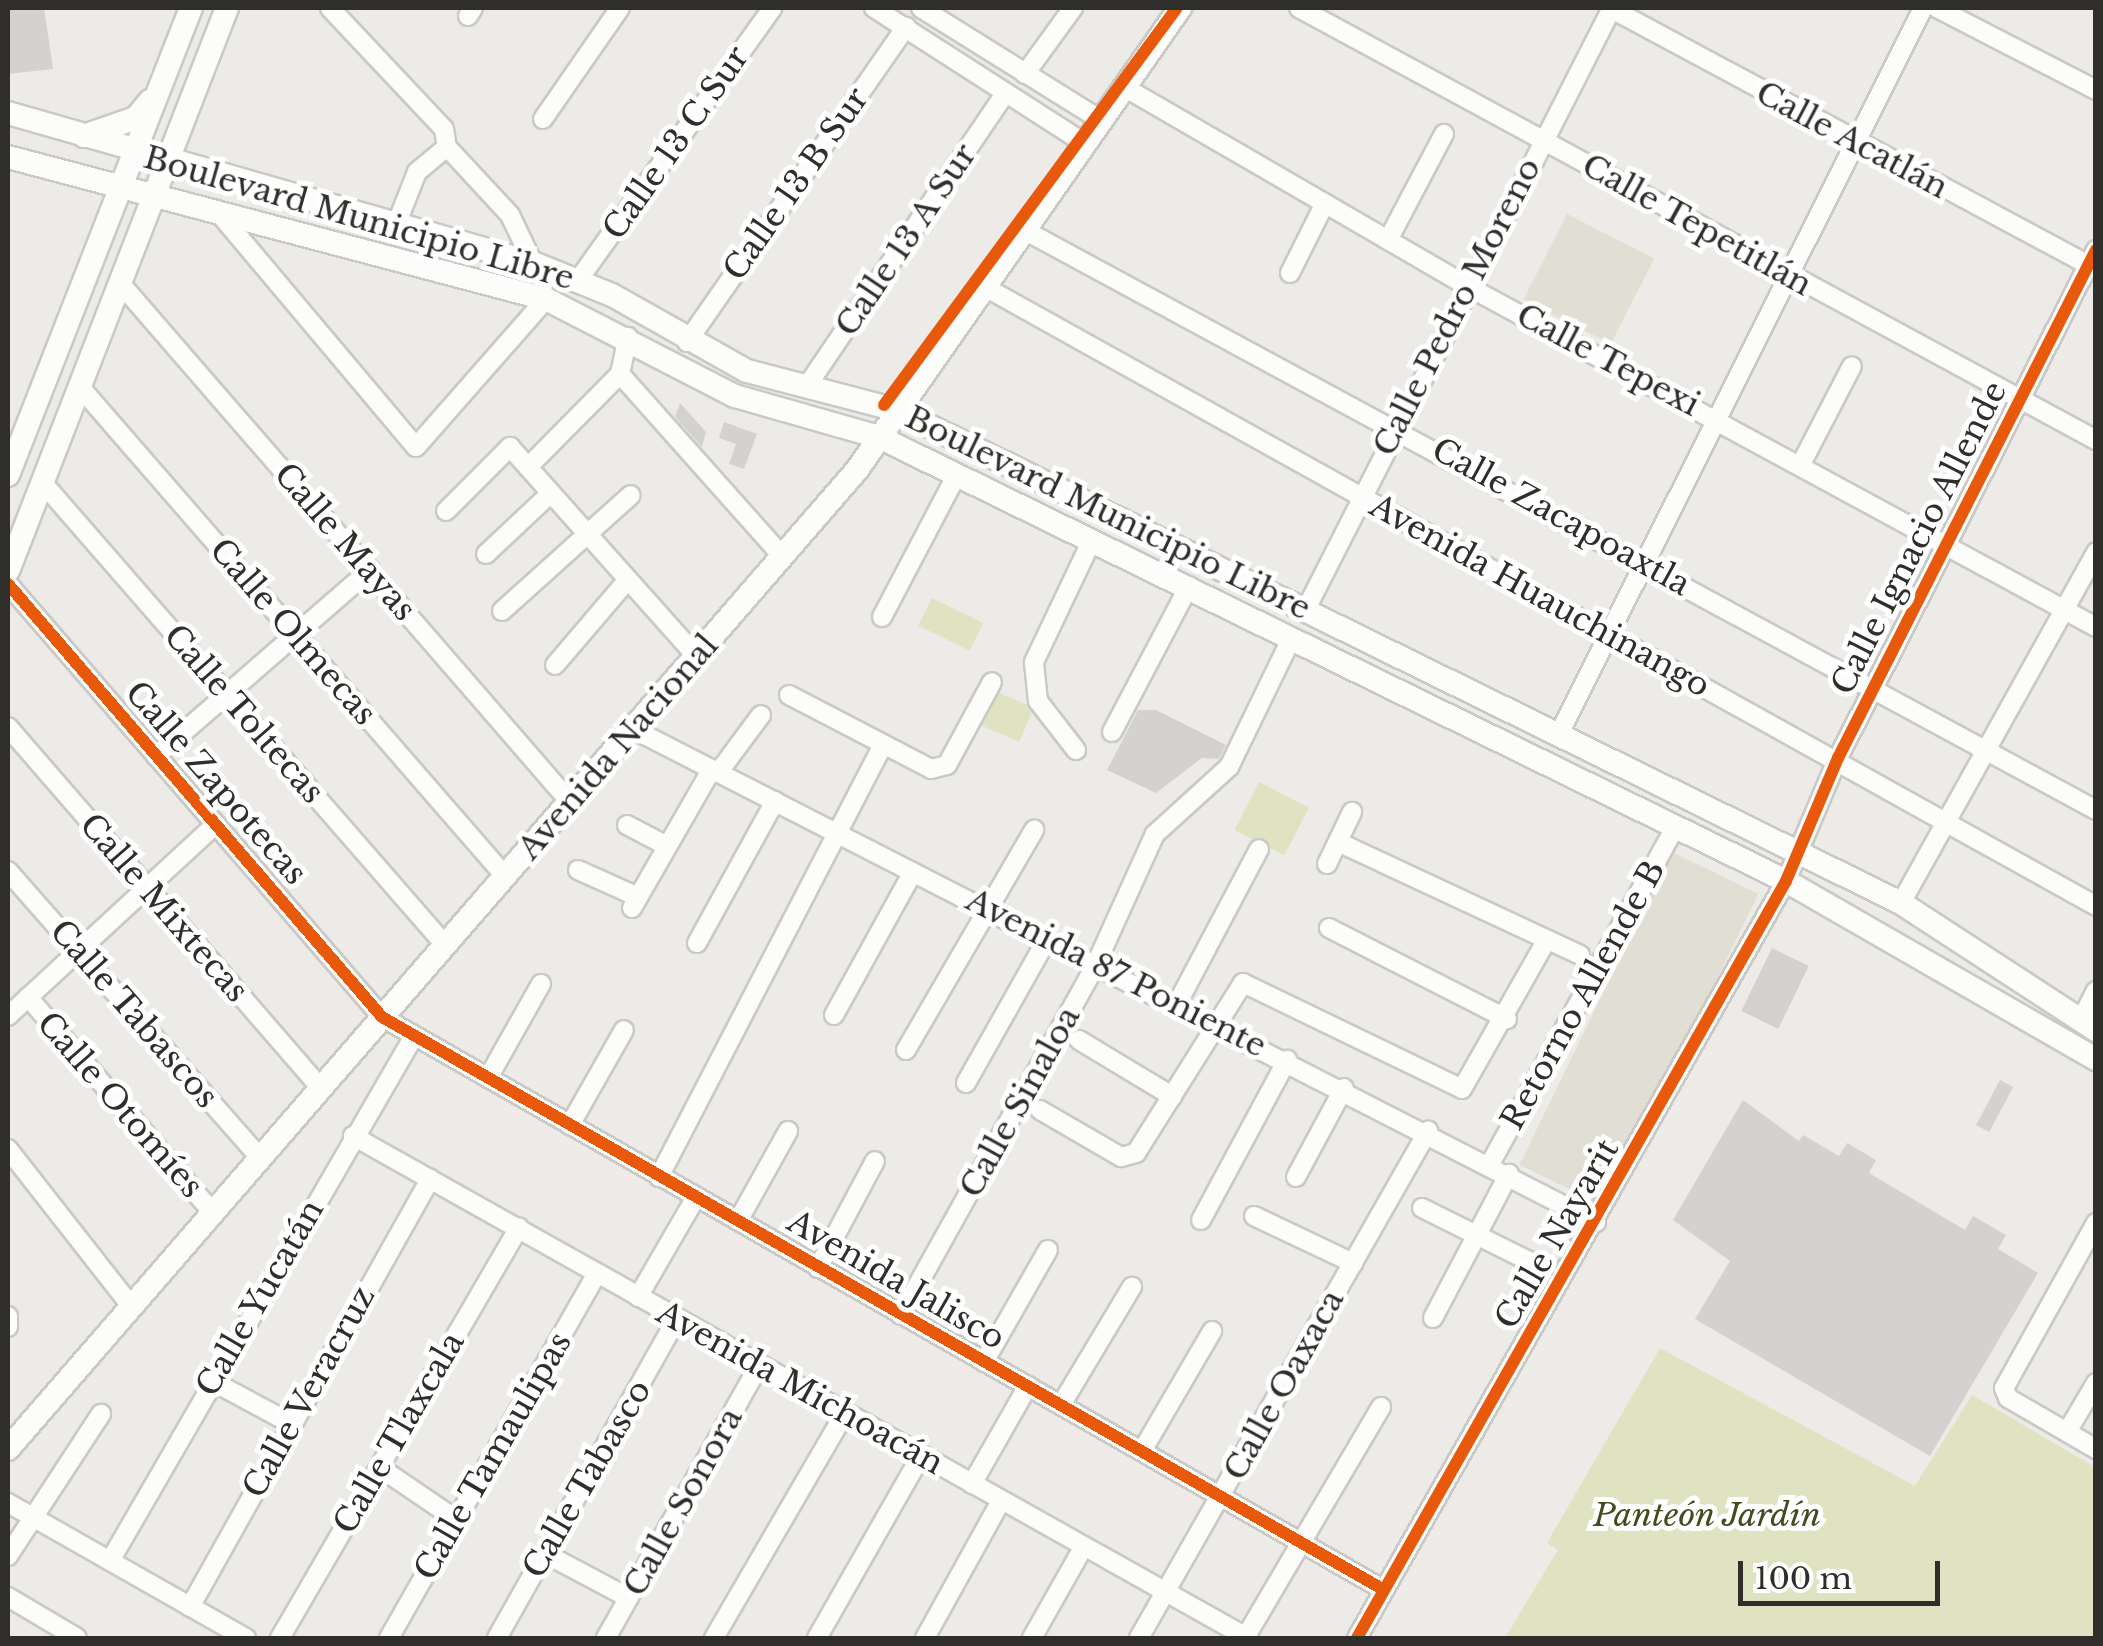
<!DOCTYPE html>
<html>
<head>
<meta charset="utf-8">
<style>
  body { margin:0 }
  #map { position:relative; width:2103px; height:1646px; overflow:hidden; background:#ecebe7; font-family:"Libre Baskerville",serif }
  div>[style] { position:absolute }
  .built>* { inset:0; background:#e1ded4; transform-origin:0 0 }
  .green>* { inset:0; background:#dfe3c1; transform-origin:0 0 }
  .building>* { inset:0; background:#d4d2d1; transform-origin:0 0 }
  .roads { filter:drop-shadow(2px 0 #cac9c6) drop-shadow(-2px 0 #cac9c6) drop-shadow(0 2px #cac9c6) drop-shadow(0 -2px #cac9c6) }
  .minor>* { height:18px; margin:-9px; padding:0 9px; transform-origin:9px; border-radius:9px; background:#fcfcfb }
  .major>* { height:22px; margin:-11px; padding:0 11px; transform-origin:11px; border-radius:11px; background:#fcfcfb }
  .cycleway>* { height:12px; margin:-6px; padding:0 6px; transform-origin:6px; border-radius:6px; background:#e8590c }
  span { translate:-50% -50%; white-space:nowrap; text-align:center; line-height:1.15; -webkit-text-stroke:10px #fff; paint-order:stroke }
  .street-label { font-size:32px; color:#2f2e2b }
  .park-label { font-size:32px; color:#454a1f; font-style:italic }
  .frame { position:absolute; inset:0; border:10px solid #2f2e2b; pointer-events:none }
  .scale { position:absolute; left:1738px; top:1561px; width:202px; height:45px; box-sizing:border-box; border:5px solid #2f2e2b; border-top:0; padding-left:12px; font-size:30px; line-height:35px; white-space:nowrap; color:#2f2e2b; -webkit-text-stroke:8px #fff; paint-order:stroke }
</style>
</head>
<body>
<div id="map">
  <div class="built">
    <div style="left:1567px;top:214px;width:98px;height:96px;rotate:27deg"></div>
    <div style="left:1672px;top:852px;width:96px;height:348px;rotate:26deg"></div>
  </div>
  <div class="green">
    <div style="left:932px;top:598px;width:57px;height:31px;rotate:26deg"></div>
    <div style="left:997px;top:692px;width:40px;height:37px;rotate:23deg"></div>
    <div style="left:1259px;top:782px;width:56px;height:54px;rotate:27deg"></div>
    <div style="clip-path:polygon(1660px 1348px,1915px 1486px,1972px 1395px,2095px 1467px,2095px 1638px,1505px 1638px,1558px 1550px,1547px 1543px)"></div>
  </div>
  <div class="building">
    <div style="clip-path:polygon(8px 8px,44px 8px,53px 69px,8px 74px)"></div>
    <div style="clip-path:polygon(680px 403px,706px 432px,702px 447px,675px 417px)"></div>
    <div style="clip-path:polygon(724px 422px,757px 434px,744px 469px,729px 464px,736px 444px,719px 438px)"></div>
    <div style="clip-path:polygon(1138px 710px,1156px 710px,1226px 745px,1219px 759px,1202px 758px,1156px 793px,1107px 770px)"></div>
    <div style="left:1772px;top:948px;width:41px;height:70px;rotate:26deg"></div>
    <div style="left:2000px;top:1080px;width:15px;height:51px;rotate:28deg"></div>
    <div style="clip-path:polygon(1743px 1100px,1799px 1141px,1803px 1135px,1839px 1156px,1847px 1143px,1876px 1160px,1869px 1173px,1965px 1230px,1973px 1216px,2006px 1235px,1998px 1249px,2038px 1273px,1930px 1456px,1695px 1319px,1730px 1261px,1673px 1220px)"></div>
  </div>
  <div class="roads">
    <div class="minor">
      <div style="left:330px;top:8px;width:166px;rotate:46.7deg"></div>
      <div style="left:444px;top:129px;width:18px;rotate:81deg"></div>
      <div style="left:447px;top:147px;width:93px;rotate:47.2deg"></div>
      <div style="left:510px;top:215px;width:53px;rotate:64.4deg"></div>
      <div style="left:874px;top:8px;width:250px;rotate:32.7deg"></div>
      <div style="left:921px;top:8px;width:212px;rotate:31.9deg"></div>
      <div style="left:1299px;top:8px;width:907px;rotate:28.46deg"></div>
      <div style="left:1610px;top:8px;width:552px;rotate:28.24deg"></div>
      <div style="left:1937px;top:8px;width:179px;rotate:27.3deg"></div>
      <div style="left:468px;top:16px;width:9px;rotate:-58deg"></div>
      <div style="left:1025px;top:74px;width:82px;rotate:-54deg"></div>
      <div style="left:1124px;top:87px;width:397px;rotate:30.1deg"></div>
      <div style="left:1467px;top:286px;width:715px;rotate:28.46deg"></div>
      <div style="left:543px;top:119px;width:135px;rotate:-55.3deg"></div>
      <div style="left:218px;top:212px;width:307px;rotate:49.9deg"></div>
      <div style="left:416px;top:447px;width:197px;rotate:-48.7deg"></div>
      <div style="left:396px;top:225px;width:57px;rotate:-68.4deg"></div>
      <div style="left:417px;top:172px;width:39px;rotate:-40deg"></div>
      <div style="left:1024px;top:230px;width:1219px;rotate:28.42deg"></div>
      <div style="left:1388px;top:240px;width:120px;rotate:-62.2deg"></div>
      <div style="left:1290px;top:273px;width:78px;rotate:-63.4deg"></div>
      <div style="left:579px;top:279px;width:333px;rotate:-54.5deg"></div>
      <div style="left:120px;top:283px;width:687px;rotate:49.07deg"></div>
      <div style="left:983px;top:286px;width:1274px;rotate:29.12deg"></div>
      <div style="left:687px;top:342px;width:384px;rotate:-55.2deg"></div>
      <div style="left:620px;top:374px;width:245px;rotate:48.3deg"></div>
      <div style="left:807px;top:386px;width:353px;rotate:-55.9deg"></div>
      <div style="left:80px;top:387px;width:648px;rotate:49.01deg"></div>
      <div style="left:1801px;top:464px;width:110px;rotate:-62.5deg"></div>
      <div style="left:528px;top:467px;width:131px;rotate:-45.3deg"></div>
      <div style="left:620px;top:374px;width:38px;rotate:-78deg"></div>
      <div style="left:42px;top:482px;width:614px;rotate:48.96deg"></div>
      <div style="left:446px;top:511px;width:91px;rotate:-45deg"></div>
      <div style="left:510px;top:447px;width:281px;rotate:48.3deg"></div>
      <div style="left:486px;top:554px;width:88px;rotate:-43.2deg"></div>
      <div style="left:8px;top:584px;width:572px;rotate:49.18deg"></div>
      <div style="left:382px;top:1017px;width:1154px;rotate:29.76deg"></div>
      <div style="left:1306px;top:609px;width:674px;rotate:-63.02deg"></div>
      <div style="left:502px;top:611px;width:173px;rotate:-42deg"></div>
      <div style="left:882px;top:617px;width:161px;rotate:-62.3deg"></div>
      <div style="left:555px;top:665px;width:108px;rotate:-49.5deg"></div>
      <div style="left:789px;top:695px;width:160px;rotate:27.5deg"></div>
      <div style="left:931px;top:769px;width:16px;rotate:-14deg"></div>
      <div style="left:947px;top:765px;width:94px;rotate:-61.5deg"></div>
      <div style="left:8px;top:727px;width:478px;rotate:49.1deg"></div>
      <div style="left:633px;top:729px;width:1082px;rotate:27.11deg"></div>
      <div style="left:1112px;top:732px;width:165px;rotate:-62.2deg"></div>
      <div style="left:1558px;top:736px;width:814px;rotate:-63.37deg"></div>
      <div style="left:1076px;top:750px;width:62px;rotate:-127.8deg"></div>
      <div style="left:1038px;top:701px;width:39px;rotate:-96deg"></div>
      <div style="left:1034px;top:662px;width:135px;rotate:-64.6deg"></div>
      <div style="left:156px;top:756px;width:284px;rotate:-41deg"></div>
      <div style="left:718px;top:773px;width:72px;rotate:-53.4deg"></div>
      <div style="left:627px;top:825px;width:43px;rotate:27.8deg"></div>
      <div style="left:1338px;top:842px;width:267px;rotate:25deg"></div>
      <div style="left:1327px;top:864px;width:58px;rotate:-64.3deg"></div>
      <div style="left:578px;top:870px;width:66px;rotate:24.2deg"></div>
      <div style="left:8px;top:871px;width:382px;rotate:48.7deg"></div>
      <div style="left:1901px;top:903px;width:402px;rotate:-60.9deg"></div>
      <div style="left:632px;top:908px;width:160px;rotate:-60.1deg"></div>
      <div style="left:1329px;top:928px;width:200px;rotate:27.1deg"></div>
      <div style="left:697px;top:943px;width:162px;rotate:-61.2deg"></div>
      <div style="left:28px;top:997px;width:283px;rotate:49.4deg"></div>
      <div style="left:1177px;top:1004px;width:175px;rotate:-62.1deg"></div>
      <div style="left:834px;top:1015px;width:163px;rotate:-61.1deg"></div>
      <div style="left:8px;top:1016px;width:283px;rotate:-42.7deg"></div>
      <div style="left:2080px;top:1022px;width:35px;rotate:-63deg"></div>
      <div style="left:1079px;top:1040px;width:109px;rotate:31.1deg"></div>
      <div style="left:906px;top:1050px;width:255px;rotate:-59.8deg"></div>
      <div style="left:488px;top:1078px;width:108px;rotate:-60.6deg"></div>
      <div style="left:966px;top:1083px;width:165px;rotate:-60.6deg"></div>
      <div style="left:1040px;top:1110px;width:94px;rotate:30.1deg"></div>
      <div style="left:1121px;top:1157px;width:16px;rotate:-15deg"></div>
      <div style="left:1136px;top:1153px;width:201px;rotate:-57.8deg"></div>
      <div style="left:1243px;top:983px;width:243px;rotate:25.8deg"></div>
      <div style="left:1462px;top:1089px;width:170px;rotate:-60.4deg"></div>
      <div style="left:570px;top:1125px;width:109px;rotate:-60.4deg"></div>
      <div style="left:353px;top:1136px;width:1026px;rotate:29.29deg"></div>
      <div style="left:8px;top:1149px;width:199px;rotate:51.9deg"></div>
      <div style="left:1490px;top:1164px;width:384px;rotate:-61.2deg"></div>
      <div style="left:659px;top:1177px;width:485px;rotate:-62.6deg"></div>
      <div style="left:1296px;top:1177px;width:101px;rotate:-61.7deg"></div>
      <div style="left:1422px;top:1208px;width:133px;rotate:26.4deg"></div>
      <div style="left:1254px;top:1216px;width:110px;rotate:25.4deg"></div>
      <div style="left:1201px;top:1220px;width:182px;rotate:-61.7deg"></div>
      <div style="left:738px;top:1221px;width:103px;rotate:-60.9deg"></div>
      <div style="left:2096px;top:1223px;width:189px;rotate:119.1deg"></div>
      <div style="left:2004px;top:1388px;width:11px;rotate:68deg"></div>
      <div style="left:2008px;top:1398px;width:102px;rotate:30.1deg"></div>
      <div style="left:818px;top:1268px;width:121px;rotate:-62deg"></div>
      <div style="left:638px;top:1297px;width:116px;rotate:-59.9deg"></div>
      <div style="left:901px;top:1315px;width:402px;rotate:-60.9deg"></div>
      <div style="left:1096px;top:964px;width:143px;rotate:-65.6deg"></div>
      <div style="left:1155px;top:834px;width:100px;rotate:-42.2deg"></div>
      <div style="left:1229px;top:767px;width:144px;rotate:-64.1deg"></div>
      <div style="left:8px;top:1316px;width:11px;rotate:90deg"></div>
      <div style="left:1433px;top:1318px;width:163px;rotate:-62.2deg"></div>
      <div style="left:984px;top:1362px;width:129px;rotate:-60.3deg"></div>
      <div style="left:212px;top:1381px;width:89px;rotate:28.3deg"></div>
      <div style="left:1061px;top:1405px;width:138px;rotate:-59deg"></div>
      <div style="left:2067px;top:1432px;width:57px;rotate:-59.4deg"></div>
      <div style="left:1142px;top:1451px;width:139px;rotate:-59.7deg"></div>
      <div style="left:379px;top:1467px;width:94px;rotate:34.2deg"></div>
      <div style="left:972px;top:1484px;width:113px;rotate:-60.3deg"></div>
      <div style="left:8px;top:1503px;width:274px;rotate:29.6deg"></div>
      <div style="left:544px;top:1553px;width:96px;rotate:27.9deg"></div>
      <div style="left:8px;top:1556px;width:170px;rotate:-56.8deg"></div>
      <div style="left:110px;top:1561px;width:607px;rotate:-59.93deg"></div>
      <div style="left:8px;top:1597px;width:80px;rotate:30.7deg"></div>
      <div style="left:190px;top:1607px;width:491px;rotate:-60.7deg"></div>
      <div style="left:280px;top:1638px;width:475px;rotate:-59.8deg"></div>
      <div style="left:389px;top:1638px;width:419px;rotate:-60.3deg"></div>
      <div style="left:497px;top:1638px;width:366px;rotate:-60.6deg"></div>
      <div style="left:606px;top:1638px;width:313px;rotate:-60.7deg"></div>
      <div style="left:714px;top:1638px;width:260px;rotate:-59.8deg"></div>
      <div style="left:817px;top:1638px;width:210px;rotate:-60.3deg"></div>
      <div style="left:925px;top:1638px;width:157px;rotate:-61deg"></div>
      <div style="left:1032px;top:1638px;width:103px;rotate:-60.5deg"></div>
      <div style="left:1139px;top:1638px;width:584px;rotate:-60.32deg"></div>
      <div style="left:1245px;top:1638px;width:268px;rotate:-59.5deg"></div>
      <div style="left:1357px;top:1638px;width:870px;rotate:-60.46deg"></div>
      <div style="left:1786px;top:881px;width:134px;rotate:-67.1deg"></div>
      <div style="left:1838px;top:758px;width:570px;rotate:-63.08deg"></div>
    </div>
    <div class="major">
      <div style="left:8px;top:113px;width:546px;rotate:15.95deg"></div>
      <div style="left:533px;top:263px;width:85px;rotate:22.1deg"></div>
      <div style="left:612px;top:295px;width:155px;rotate:29.4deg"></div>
      <div style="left:747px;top:371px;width:155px;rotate:14.6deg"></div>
      <div style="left:897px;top:410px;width:1119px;rotate:26.15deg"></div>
      <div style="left:1901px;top:903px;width:233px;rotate:33.1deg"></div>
      <div style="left:84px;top:136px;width:55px;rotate:-19.1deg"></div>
      <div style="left:136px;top:118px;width:22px;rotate:-51deg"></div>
      <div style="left:8px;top:157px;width:556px;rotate:14.79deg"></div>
      <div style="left:546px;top:299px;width:212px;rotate:27.2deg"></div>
      <div style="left:735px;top:396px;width:150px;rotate:15.9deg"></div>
      <div style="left:879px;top:437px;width:1010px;rotate:26.08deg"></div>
      <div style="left:1786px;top:881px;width:357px;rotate:29.9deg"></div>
      <div style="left:8px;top:475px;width:502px;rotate:-68.6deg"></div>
      <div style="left:8px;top:571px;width:604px;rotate:-68.74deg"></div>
      <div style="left:8px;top:1449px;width:1296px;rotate:-49.07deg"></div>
      <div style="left:857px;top:470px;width:564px;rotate:-55.04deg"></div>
    </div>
  </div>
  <div class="cycleway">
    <div style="left:884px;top:405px;width:493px;rotate:-53.6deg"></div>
    <div style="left:8px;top:584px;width:572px;rotate:49.18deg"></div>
    <div style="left:382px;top:1017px;width:1154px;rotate:29.76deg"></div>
    <div style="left:1357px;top:1638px;width:870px;rotate:-60.46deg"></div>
    <div style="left:1786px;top:881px;width:134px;rotate:-67.1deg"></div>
    <div style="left:1838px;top:758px;width:570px;rotate:-63.08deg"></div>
  </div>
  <div class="street-label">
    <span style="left:1852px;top:140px;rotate:28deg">Calle Acatlán</span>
    <span style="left:676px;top:143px;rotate:-55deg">Calle 13 C Sur</span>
    <span style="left:796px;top:184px;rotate:-55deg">Calle 13 B Sur</span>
    <span style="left:359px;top:218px;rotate:16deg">Boulevard Municipio Libre</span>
    <span style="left:1697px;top:225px;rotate:29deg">Calle Tepetitlán</span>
    <span style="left:906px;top:240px;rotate:-56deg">Calle 13 A Sur</span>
    <span style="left:1457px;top:307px;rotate:-63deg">Calle Pedro Moreno</span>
    <span style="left:1608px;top:360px;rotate:28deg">Calle Tepexi</span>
    <span style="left:1108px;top:513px;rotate:26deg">Boulevard Municipio Libre</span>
    <span style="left:1561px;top:517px;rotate:29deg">Calle Zacapoaxtla</span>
    <span style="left:1919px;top:538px;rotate:-63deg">Calle Ignacio Allende</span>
    <span style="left:345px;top:542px;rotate:49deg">Calle Mayas</span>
    <span style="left:1540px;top:596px;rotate:29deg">Avenida Huauchinango</span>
    <span style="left:293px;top:632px;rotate:49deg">Calle Olmecas</span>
    <span style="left:244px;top:714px;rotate:49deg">Calle Toltecas</span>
    <span style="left:618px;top:747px;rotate:-49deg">Avenida Nacional</span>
    <span style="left:216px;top:783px;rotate:49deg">Calle Zapotecas</span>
    <span style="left:164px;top:908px;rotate:49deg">Calle Mixtecas</span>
    <span style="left:1116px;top:973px;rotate:27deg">Avenida 87 Poniente</span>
    <span style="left:1583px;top:995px;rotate:-61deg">Retorno Allende B</span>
    <span style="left:134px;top:1014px;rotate:49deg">Calle Tabascos</span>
    <span style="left:1020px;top:1102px;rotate:-61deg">Calle Sinaloa</span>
    <span style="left:120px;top:1105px;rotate:49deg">Calle Otomíes</span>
    <span style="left:1557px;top:1234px;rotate:-60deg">Calle Nayarit</span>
    <span style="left:896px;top:1280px;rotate:30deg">Avenida Jalisco</span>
    <span style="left:260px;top:1298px;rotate:-60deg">Calle Yucatán</span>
    <span style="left:1284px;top:1385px;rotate:-61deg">Calle Oaxaca</span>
    <span style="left:800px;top:1388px;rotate:29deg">Avenida Michoacán</span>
    <span style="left:309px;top:1392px;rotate:-61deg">Calle Veracruz</span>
    <span style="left:399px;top:1433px;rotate:-60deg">Calle Tlaxcala</span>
    <span style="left:493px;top:1456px;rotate:-60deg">Calle Tamaulipas</span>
    <span style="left:587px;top:1479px;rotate:-60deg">Calle Tabasco</span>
    <span style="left:683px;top:1502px;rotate:-61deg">Calle Sonora</span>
  </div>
  <div class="park-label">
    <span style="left:1707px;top:1515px">Panteón Jardín</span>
  </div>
  <div class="frame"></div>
  <div class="scale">100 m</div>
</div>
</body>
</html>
